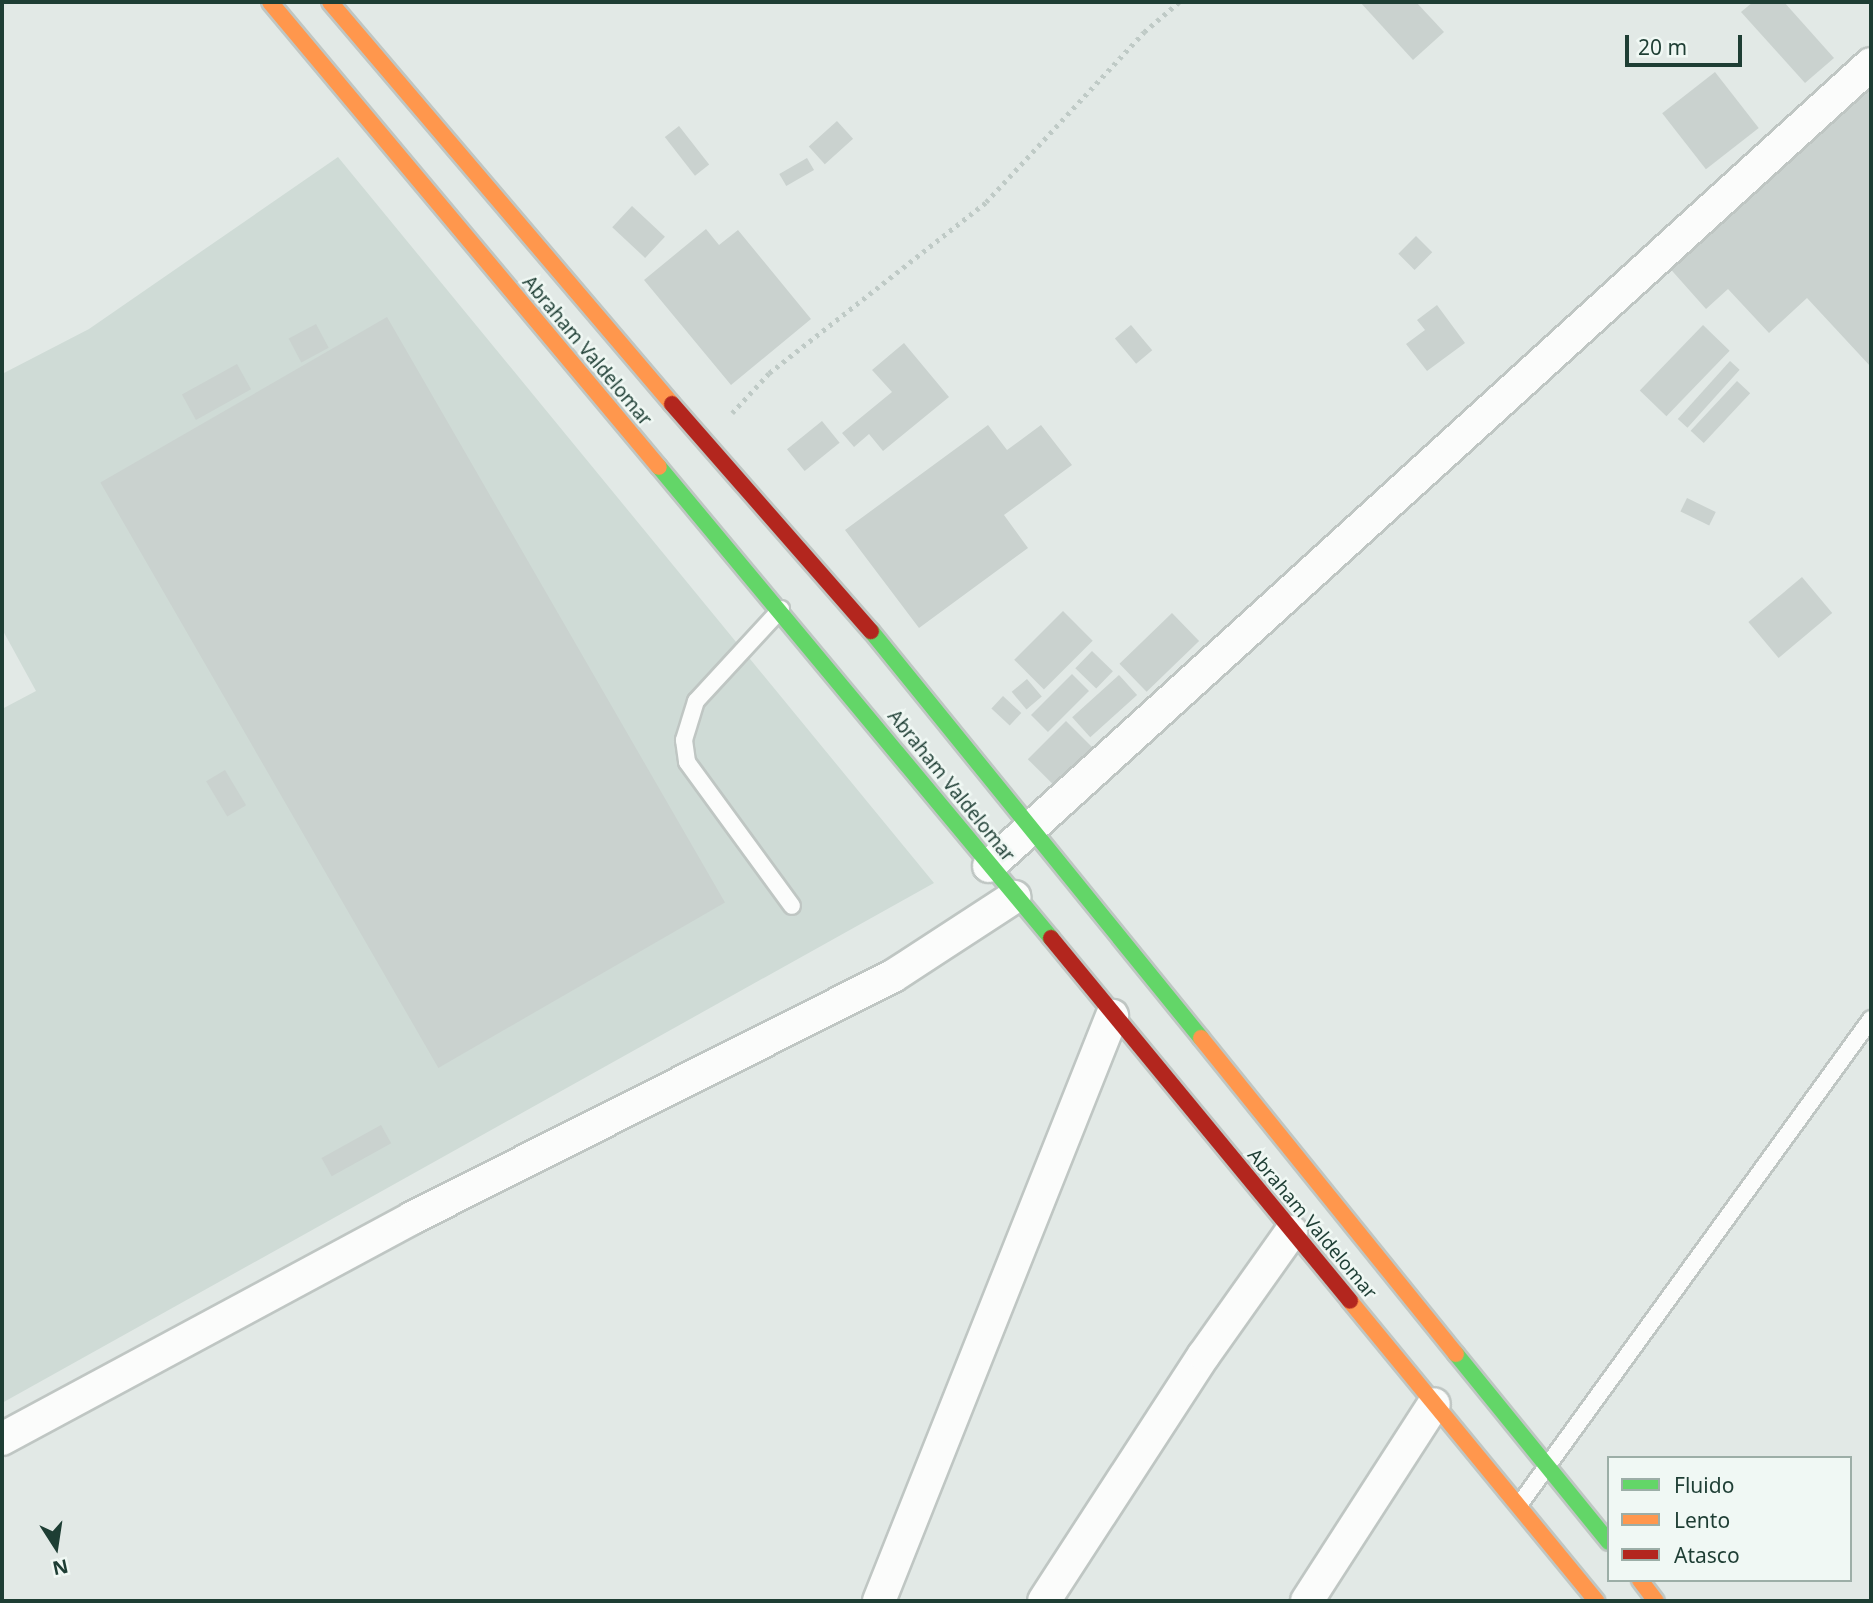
<!DOCTYPE html>
<html>
<head>
<meta charset="utf-8">
<style>
  body { margin:0 }
  #map { position:relative; width:1873px; height:1603px; overflow:hidden; background:#e2e9e6; font-family:"Noto Sans",sans-serif }
  div>[style] { position:absolute }
  .built>* { inset:0; background:#cfdbd6 }
  .building>* { inset:0; background:#cad2cf; transform-origin:0 0 }
  .path>* { height:4.5px; margin-top:-2.25px; transform-origin:0; background:repeating-linear-gradient(90deg,#bfcac6 0 3.5px,transparent 0 8.5px) }
  .roads { filter:drop-shadow(2px 0 #bfc6c3) drop-shadow(-2px 0 #bfc6c3) drop-shadow(0 2px #bfc6c3) drop-shadow(0 -2px #bfc6c3) }
  .lane>* { height:16px; margin:-8px; padding:0 8px; transform-origin:8px; border-radius:8px; background:#fbfcfb }
  .street>* { height:32px; margin:-16px; padding:0 16px; transform-origin:16px; border-radius:16px; background:#fbfcfb }
  .fast>* { height:16px; margin:-8px; padding:0 8px; transform-origin:8px; border-radius:8px; background:#63d668 }
  .slow>* { height:16px; margin:-8px; padding:0 8px; transform-origin:8px; border-radius:8px; background:#ff974d }
  .jam>* { height:16px; margin:-8px; padding:0 8px; transform-origin:8px; border-radius:8px; background:#b3261e }
  span { translate:-50% -50%; white-space:nowrap; text-align:center; line-height:1.15; -webkit-text-stroke:5px #f0f8f4; paint-order:stroke }
  .street-label { font-size:19px; color:#1e3e34 }
  .frame { position:absolute; inset:0; border:4px solid #1e3e34; pointer-events:none }
  .legend { position:absolute; left:1607px; top:1456px; width:245px; height:126px; box-sizing:border-box; background:#f0f8f4; border:2px solid #9caea7; margin:0; padding:9px 12px; list-style:none; font-size:21px; color:#1e3e34 }
  .legend li { display:flex; align-items:center; gap:14px; height:35px }
  .legend b { width:35px; border:2px solid #9caea7 }
  .north { position:absolute; left:21px; top:1512px; width:70px; height:70px; -webkit-text-stroke:5px #f0f8f4; paint-order:stroke; rotate:168deg; font-size:19px; font-weight:700; line-height:28px; text-align:center; color:#1e3e34 }
  .north::after { content:''; display:block; margin:auto; width:24px; height:32px; background:#1e3e34; clip-path:polygon(50% 0,100% 100%,50% 72%,0 100%) }
  .scale { position:absolute; left:1625px; top:35px; width:117px; height:32px; box-sizing:border-box; border:4px solid #1e3e34; border-top:0; padding-left:9px; font-size:21px; line-height:24px; white-space:nowrap; color:#1e3e34; -webkit-text-stroke:5px #f0f8f4; paint-order:stroke }
</style>
</head>
<body>
<div id="map">
  <div class="built">
    <div style="clip-path:polygon(338px 157px,934px 883px,2px 1403px,2px 709px,36px 691px,2px 629px,2px 374px,89px 329px)"></div>
  </div>
  <div class="building">
    <div style="clip-path:polygon(1360px 2px,1416px 2px,1444px 32px,1413px 60px)"></div>
    <div style="clip-path:polygon(1753px 2px,1784px 2px,1834px 58px,1805px 83px,1741px 12px)"></div>
    <div style="left:1715px;top:72px;width:71px;height:67px;rotate:52deg"></div>
    <div style="clip-path:polygon(1871px 76px,1871px 367px,1807px 298px,1769px 333px,1728px 289px,1706px 309px,1666px 264px)"></div>
    <div style="left:837px;top:121px;width:24px;height:38px;rotate:48deg"></div>
    <div style="left:679px;top:126px;width:49px;height:18px;rotate:52deg"></div>
    <div style="left:807px;top:158px;width:14px;height:32px;rotate:60deg"></div>
    <div style="left:632px;top:206px;width:45px;height:29px;rotate:43deg"></div>
    <div style="clip-path:polygon(706px 229px,719px 245px,738px 230px,811px 319px,731px 385px,644px 280px)"></div>
    <div style="left:1416px;top:236px;width:23px;height:25px;rotate:45deg"></div>
    <div style="clip-path:polygon(1437px 305px,1465px 343px,1427px 371px,1406px 344px,1425px 330px,1417px 320px)"></div>
    <div style="left:387px;top:317px;width:676px;height:331px;rotate:60deg"></div>
    <div style="left:316px;top:324px;width:27px;height:31px;rotate:62deg"></div>
    <div style="left:1131px;top:325px;width:33px;height:21px;rotate:50deg"></div>
    <div style="left:1703px;top:325px;width:37px;height:91px;rotate:44deg"></div>
    <div style="clip-path:polygon(904px 343px,949px 397px,883px 451px,869px 434px,854px 447px,842px 433px,892px 392px,872px 370px)"></div>
    <div style="left:1730px;top:361px;width:13px;height:78px;rotate:42deg"></div>
    <div style="left:237px;top:364px;width:29px;height:63px;rotate:61deg"></div>
    <div style="left:1737px;top:381px;width:18px;height:68px;rotate:43deg"></div>
    <div style="left:822px;top:421px;width:28px;height:45px;rotate:51deg"></div>
    <div style="clip-path:polygon(988px 425px,1007px 450px,1041px 425px,1072px 465px,1004px 515px,1028px 548px,919px 628px,845px 530px)"></div>
    <div style="left:1687px;top:498px;width:32px;height:15px;rotate:26deg"></div>
    <div style="left:1802px;top:577px;width:47px;height:70px;rotate:50deg"></div>
    <div style="left:1063px;top:611px;width:42px;height:69px;rotate:45deg"></div>
    <div style="left:1172px;top:613px;width:39px;height:73px;rotate:46deg"></div>
    <div style="left:1092px;top:651px;width:29px;height:24px;rotate:44deg"></div>
    <div style="left:1072px;top:674px;width:24px;height:58px;rotate:45deg"></div>
    <div style="left:1119px;top:675px;width:27px;height:63px;rotate:48deg"></div>
    <div style="left:1027px;top:679px;width:23px;height:20px;rotate:50deg"></div>
    <div style="left:1003px;top:696px;width:25px;height:17px;rotate:43deg"></div>
    <div style="left:1066px;top:721px;width:37px;height:54px;rotate:45deg"></div>
    <div style="left:225px;top:770px;width:41px;height:22px;rotate:59deg"></div>
    <div style="left:381px;top:1125px;width:21px;height:68px;rotate:61deg"></div>
  </div>
  <div class="path">
    <div style="left:732px;top:413px;width:54px;rotate:-47.2deg"></div>
    <div style="left:769px;top:373px;width:276px;rotate:-38.2deg"></div>
    <div style="left:986px;top:202px;width:232px;rotate:-47.1deg"></div>
    <div style="left:1144px;top:32px;width:46px;rotate:-40.6deg"></div>
  </div>
  <div class="roads">
    <div class="lane">
      <div style="left:781px;top:609px;width:125px;rotate:132.7deg"></div>
      <div style="left:696px;top:701px;width:41px;rotate:107.1deg"></div>
      <div style="left:684px;top:740px;width:22px;rotate:82deg"></div>
      <div style="left:687px;top:762px;width:178px;rotate:53.9deg"></div>
      <div style="left:1519px;top:1505px;width:600px;rotate:-54.08deg"></div>
    </div>
    <div class="street">
      <div style="left:989px;top:866px;width:1192px;rotate:-42.28deg"></div>
      <div style="left:2px;top:1439px;width:466px;rotate:-28.3deg"></div>
      <div style="left:412px;top:1218px;width:538px;rotate:-26.71deg"></div>
      <div style="left:893px;top:976px;width:145px;rotate:-33.1deg"></div>
      <div style="left:879px;top:1601px;width:630px;rotate:-68.28deg"></div>
      <div style="left:1044px;top:1601px;width:293px;rotate:-57deg"></div>
      <div style="left:1204px;top:1355px;width:151px;rotate:-54.7deg"></div>
      <div style="left:1307px;top:1601px;width:234px;rotate:-57.2deg"></div>
    </div>
    <div class="fast">
      <div style="left:659px;top:467px;width:613px;rotate:50.23deg"></div>
      <div style="left:871px;top:631px;width:524px;rotate:50.96deg"></div>
      <div style="left:1456px;top:1354px;width:242px;rotate:50.9deg"></div>
    </div>
    <div class="slow">
      <div style="left:270px;top:2px;width:606px;rotate:50.09deg"></div>
      <div style="left:330px;top:2px;width:528px;rotate:49.61deg"></div>
      <div style="left:1201px;top:1038px;width:406px;rotate:51.1deg"></div>
      <div style="left:1350px;top:1301px;width:388px;rotate:50.6deg"></div>
      <div style="left:1640px;top:1580px;width:26px;rotate:53deg"></div>
    </div>
    <div class="jam">
      <div style="left:672px;top:404px;width:302px;rotate:48.8deg"></div>
      <div style="left:1051px;top:938px;width:470px;rotate:50.5deg"></div>
    </div>
  </div>
  <div class="street-label">
    <span style="left:587px;top:351px;rotate:50deg">Abraham Valdelomar</span>
    <span style="left:951px;top:786px;rotate:51deg">Abraham Valdelomar</span>
    <span style="left:1312px;top:1224px;rotate:50deg">Abraham Valdelomar</span>
  </div>
  <div class="frame"></div>
  <ul class="legend">
  <li><b style="height:9px;background:#63d668"></b>Fluido</li>
  <li><b style="height:9px;background:#ff974d"></b>Lento</li>
  <li><b style="height:9px;background:#b3261e"></b>Atasco</li>
  </ul>
  <div class="north">N</div>
  <div class="scale">20 m</div>
</div>
</body>
</html>
